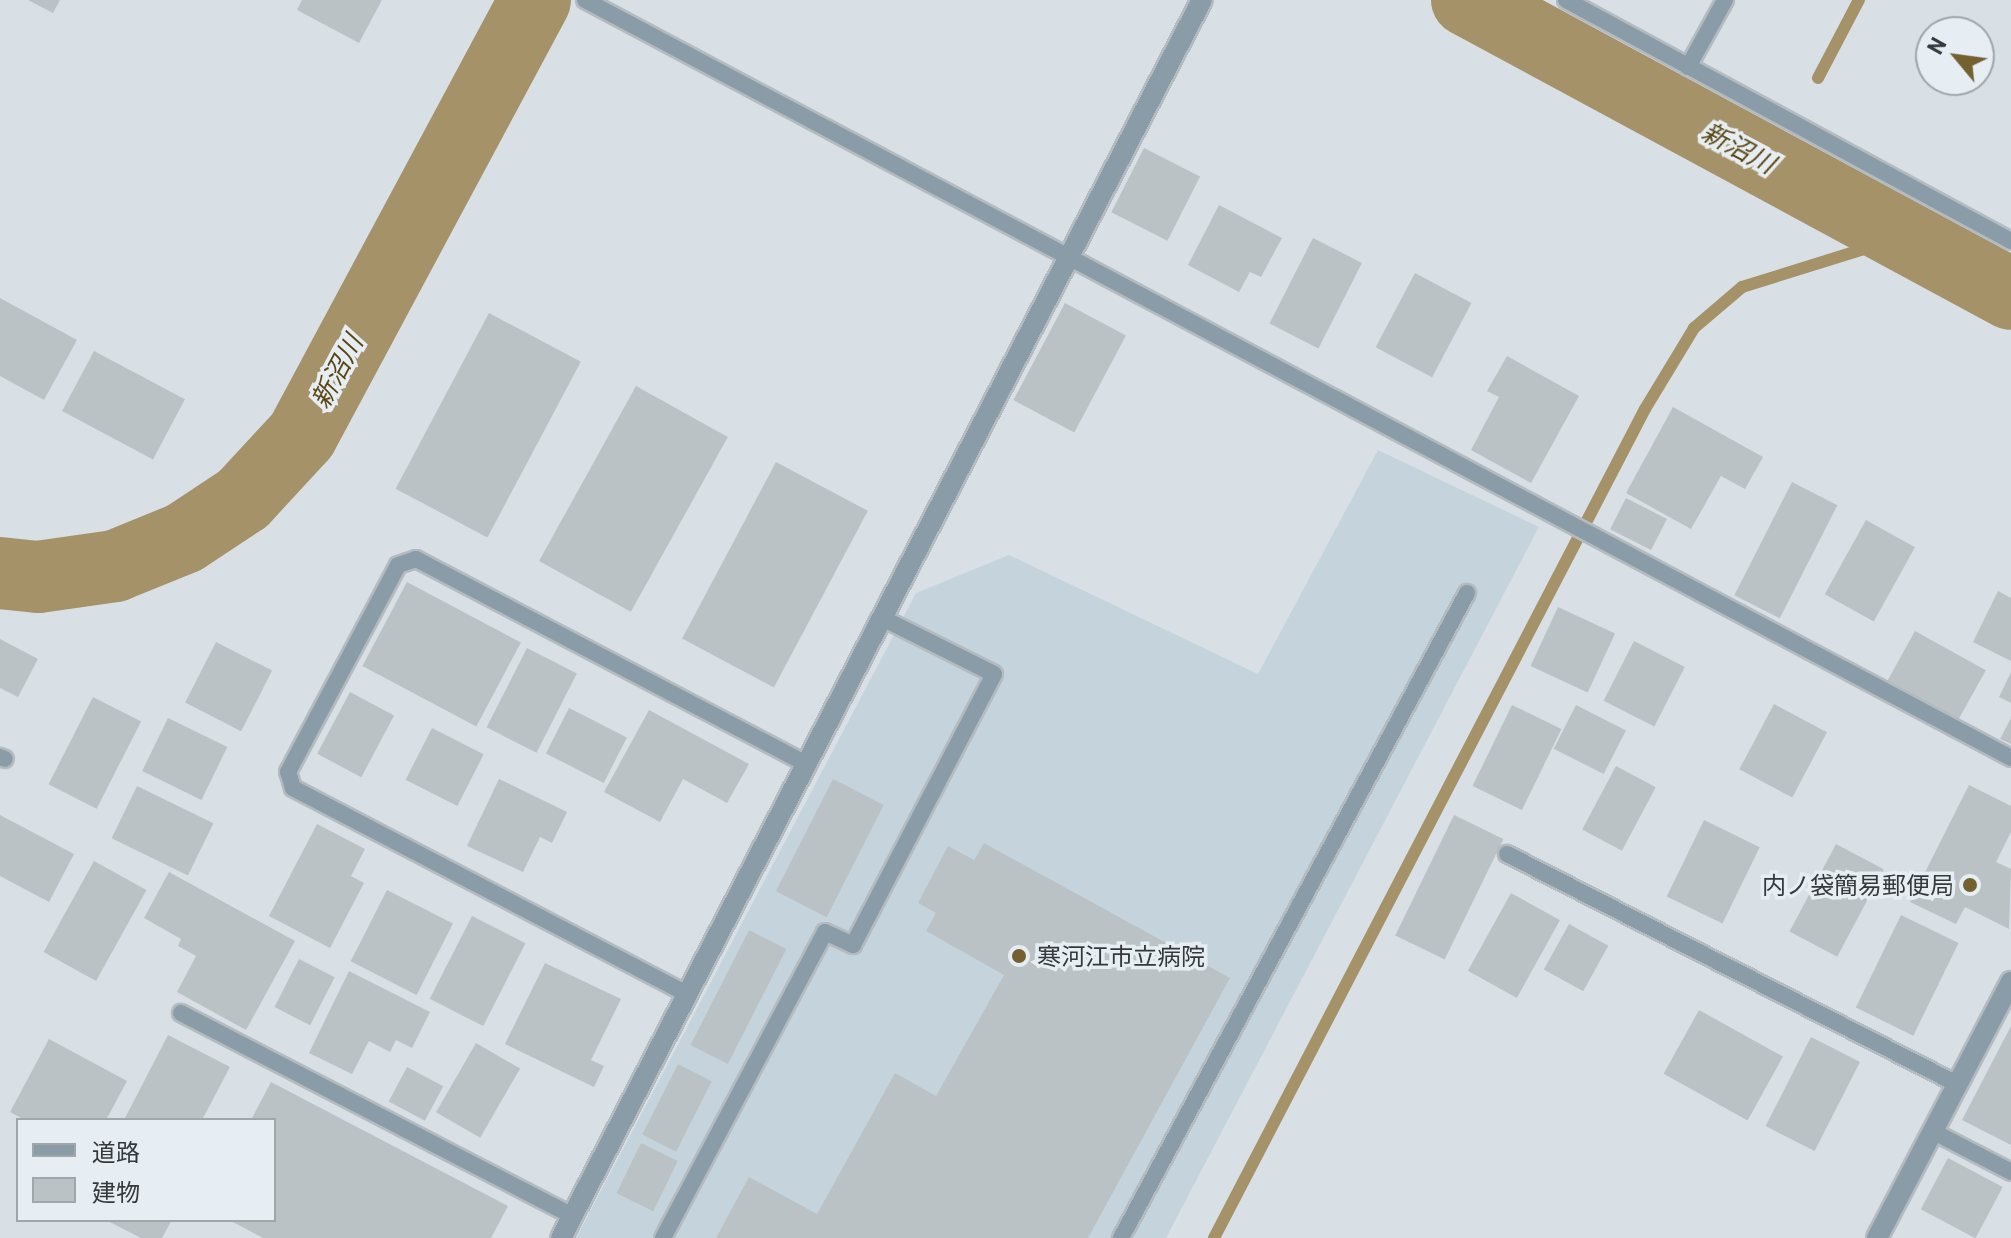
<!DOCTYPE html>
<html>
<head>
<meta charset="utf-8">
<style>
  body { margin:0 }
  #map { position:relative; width:2011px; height:1238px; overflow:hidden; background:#d8e0e5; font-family:Barlow,"Noto Sans JP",sans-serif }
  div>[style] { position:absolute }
  .built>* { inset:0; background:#c5d4dc }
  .stream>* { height:12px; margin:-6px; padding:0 6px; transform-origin:6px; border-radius:6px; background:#a59269 }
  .river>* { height:72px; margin:-36px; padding:0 36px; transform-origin:36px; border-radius:36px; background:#a59269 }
  .building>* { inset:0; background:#bac2c6; transform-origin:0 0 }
  .roads { filter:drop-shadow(2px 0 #b4bbc0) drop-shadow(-2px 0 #b4bbc0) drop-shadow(0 2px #b4bbc0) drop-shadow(0 -2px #b4bbc0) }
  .service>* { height:16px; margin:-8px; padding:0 8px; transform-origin:8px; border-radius:8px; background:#899ca8 }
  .minor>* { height:20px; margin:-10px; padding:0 10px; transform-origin:10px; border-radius:10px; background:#899ca8 }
  .dots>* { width:22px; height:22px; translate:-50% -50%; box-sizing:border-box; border:4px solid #e6eef3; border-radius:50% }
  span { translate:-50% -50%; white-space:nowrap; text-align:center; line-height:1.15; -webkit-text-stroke:7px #e6eef3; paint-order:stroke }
  .poi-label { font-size:24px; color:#36393b }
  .right { translate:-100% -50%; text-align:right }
  .left { translate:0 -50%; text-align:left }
  .water-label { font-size:26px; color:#5a4612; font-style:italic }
  .legend { position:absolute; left:16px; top:1118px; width:260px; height:104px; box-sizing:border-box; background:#e6eef3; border:2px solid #a0a6a9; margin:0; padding:10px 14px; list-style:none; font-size:24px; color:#36393b }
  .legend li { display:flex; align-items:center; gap:16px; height:40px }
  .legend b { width:40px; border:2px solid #a0a6a9 }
  .north { position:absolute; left:1915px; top:16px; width:80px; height:80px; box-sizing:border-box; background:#e6eef3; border:2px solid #a0a6a9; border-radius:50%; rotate:299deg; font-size:22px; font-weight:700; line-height:32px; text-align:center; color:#36393b }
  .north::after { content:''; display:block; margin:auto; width:28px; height:36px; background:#75602f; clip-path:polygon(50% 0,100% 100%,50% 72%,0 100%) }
</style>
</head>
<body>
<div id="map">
  <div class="built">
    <div style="clip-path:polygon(1378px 450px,1539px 527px,1166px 1238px,576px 1238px,916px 593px,1009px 555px,1258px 674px)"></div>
  </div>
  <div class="stream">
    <div style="left:1818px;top:78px;width:88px;rotate:-62.3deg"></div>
    <div style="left:1214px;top:1238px;width:934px;rotate:-62.53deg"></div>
    <div style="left:1645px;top:409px;width:95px;rotate:-58.8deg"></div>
    <div style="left:1694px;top:328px;width:63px;rotate:-40.5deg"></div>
    <div style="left:1742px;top:287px;width:172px;rotate:-17.3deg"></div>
  </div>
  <div class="river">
    <div style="left:1467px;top:0;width:618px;rotate:28.39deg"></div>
    <div style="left:0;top:573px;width:38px;rotate:6deg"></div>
    <div style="left:38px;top:577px;width:78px;rotate:-8.1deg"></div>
    <div style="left:115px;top:566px;width:74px;rotate:-22.1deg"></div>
    <div style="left:184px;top:538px;width:71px;rotate:-33.5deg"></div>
    <div style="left:243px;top:499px;width:87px;rotate:-47.3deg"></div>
    <div style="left:302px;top:435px;width:493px;rotate:-61.8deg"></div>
  </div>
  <div class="building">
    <div style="clip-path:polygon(28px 0,60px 0,53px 13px)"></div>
    <div style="clip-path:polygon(302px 0,382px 0,359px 43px,297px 10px)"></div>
    <div style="left:1144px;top:148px;width:63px;height:72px;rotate:27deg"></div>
    <div style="clip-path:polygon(1219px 205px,1282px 238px,1261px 277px,1250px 272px,1239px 292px,1188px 265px)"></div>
    <div style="left:1313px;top:238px;width:55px;height:96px;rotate:27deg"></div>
    <div style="left:1415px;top:273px;width:64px;height:84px;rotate:28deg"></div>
    <div style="clip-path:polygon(0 298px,77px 340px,44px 400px,0 376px)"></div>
    <div style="left:1065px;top:303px;width:69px;height:110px;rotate:28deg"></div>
    <div style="left:489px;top:313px;width:104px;height:199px;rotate:28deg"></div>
    <div style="left:94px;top:351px;width:103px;height:68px;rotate:28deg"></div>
    <div style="clip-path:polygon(1507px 356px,1579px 396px,1531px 483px,1471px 450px,1499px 397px,1487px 391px)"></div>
    <div style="left:636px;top:386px;width:105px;height:200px;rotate:29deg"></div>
    <div style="clip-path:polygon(1673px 407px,1763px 457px,1745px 489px,1721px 476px,1691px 529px,1626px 493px)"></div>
    <div style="left:776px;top:462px;width:104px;height:200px;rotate:28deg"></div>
    <div style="left:1792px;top:482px;width:51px;height:127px;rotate:27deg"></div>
    <div style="left:1626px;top:498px;width:46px;height:35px;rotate:27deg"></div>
    <div style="left:1866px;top:520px;width:56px;height:85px;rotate:29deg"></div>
    <div style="left:407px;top:582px;width:129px;height:95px;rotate:28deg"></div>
    <div style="clip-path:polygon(1998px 591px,2011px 598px,2011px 661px,1973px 642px)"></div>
    <div style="left:1558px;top:607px;width:63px;height:65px;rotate:25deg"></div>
    <div style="left:1915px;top:631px;width:81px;height:57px;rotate:29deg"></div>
    <div style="clip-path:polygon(0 639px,38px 659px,18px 697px,0 688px)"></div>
    <div style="left:1634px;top:641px;width:57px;height:67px;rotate:27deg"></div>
    <div style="left:216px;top:642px;width:63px;height:68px;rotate:27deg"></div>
    <div style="left:527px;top:648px;width:56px;height:89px;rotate:27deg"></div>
    <div style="clip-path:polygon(2011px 672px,2011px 703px,1999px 697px)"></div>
    <div style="left:350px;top:692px;width:50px;height:70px;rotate:28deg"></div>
    <div style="left:93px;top:697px;width:54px;height:98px;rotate:27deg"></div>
    <div style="left:1774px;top:704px;width:60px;height:74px;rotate:28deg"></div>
    <div style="left:1512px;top:705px;width:55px;height:90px;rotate:26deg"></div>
    <div style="left:1576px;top:705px;width:56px;height:49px;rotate:27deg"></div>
    <div style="left:569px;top:708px;width:65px;height:51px;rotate:27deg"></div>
    <div style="clip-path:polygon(649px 710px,749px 764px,727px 803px,683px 779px,660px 822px,604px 792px)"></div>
    <div style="left:168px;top:718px;width:66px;height:59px;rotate:26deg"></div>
    <div style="clip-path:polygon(2011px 718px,2011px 744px,2000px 739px)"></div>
    <div style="left:432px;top:728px;width:58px;height:58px;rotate:27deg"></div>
    <div style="left:1616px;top:766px;width:45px;height:72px;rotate:28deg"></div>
    <div style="clip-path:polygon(499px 779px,567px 812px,552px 843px,540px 837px,523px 872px,467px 846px)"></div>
    <div style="left:833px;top:779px;width:57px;height:126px;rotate:27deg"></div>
    <div style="clip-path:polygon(1969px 785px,2011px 806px,2011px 832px,1996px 862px,2011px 869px,2009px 929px,1965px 907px,1956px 924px,1910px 902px)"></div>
    <div style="left:137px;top:786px;width:85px;height:58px;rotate:26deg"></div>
    <div style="clip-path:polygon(0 815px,74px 854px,49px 902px,0 876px)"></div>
    <div style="left:1454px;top:815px;width:55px;height:134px;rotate:26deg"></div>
    <div style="left:1704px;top:820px;width:62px;height:85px;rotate:26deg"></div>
    <div style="clip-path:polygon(317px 824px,365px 849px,351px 876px,364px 883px,330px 948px,269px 916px)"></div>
    <div style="clip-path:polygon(984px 843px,1230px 978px,1088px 1238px,716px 1238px,749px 1177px,817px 1214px,895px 1073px,936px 1096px,1004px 975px,926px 931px,936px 913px,918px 903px,948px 846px,974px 860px)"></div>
    <div style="left:1836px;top:844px;width:54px;height:99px;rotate:28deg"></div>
    <div style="left:94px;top:861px;width:60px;height:104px;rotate:29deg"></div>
    <div style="clip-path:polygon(169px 872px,295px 941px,246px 1030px,177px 992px,196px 956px,178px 946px,181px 939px,144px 918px)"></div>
    <div style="left:387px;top:890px;width:74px;height:80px;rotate:27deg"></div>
    <div style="left:1511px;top:893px;width:56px;height:89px;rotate:29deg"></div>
    <div style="left:1901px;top:915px;width:64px;height:103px;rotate:26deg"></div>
    <div style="left:472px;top:916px;width:60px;height:93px;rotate:27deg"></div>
    <div style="left:1569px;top:924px;width:45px;height:52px;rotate:29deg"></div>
    <div style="left:749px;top:930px;width:42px;height:129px;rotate:27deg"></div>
    <div style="left:299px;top:959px;width:40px;height:54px;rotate:27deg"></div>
    <div style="clip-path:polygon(545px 963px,621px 999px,591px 1060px,604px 1066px,594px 1087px,505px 1044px)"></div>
    <div style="clip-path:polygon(349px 971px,430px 1012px,412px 1048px,396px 1040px,390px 1052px,369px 1041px,352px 1074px,309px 1053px)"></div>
    <div style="left:1699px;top:1010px;width:96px;height:73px;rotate:29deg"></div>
    <div style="clip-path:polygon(2011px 1026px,2011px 1145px,1962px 1120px)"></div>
    <div style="clip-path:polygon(168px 1035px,230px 1067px,202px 1120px,124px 1120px)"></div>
    <div style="left:1811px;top:1037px;width:55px;height:100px;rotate:27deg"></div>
    <div style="clip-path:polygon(49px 1039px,127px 1081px,106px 1120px,25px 1120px,10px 1112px)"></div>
    <div style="left:476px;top:1043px;width:51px;height:80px;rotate:30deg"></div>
    <div style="left:678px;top:1064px;width:38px;height:79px;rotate:27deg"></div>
    <div style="left:407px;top:1067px;width:41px;height:39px;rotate:28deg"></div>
    <div style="clip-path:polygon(271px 1082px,508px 1206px,491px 1238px,263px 1238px,229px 1220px,274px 1220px,274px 1120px,251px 1120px)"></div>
    <div style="left:641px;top:1143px;width:41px;height:56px;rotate:26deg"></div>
    <div style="left:1948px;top:1158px;width:62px;height:58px;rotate:28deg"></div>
    <div style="clip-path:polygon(106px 1220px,172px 1220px,162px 1238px,141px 1238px)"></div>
  </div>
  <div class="roads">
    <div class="service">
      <div style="left:585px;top:0;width:1615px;rotate:27.99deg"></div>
      <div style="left:1566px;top:0;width:506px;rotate:28.44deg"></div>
      <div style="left:1688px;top:67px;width:77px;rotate:-61.1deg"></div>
      <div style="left:0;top:757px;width:5px;rotate:22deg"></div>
      <div style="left:1507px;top:854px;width:505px;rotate:27.07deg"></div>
      <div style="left:687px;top:994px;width:445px;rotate:-152.4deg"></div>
      <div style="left:293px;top:788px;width:17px;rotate:-107deg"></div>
      <div style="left:288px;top:772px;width:234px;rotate:-62deg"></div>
      <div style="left:398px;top:565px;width:19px;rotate:-18deg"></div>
      <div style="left:416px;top:559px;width:441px;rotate:27.7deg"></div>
      <div style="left:181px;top:1013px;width:441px;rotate:27.4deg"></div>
      <div style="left:1932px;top:1131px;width:89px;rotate:27.4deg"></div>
      <div style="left:663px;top:1238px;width:346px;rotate:-62.1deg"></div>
      <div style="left:825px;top:932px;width:31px;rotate:25deg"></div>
      <div style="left:853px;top:945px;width:305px;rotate:-62.5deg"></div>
      <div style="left:994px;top:674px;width:123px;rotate:-153.4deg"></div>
      <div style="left:1121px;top:1238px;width:732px;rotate:-61.79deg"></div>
    </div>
    <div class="minor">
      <div style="left:561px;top:1238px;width:1394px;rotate:-62.63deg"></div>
      <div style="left:1877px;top:1238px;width:289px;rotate:-62.4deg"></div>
    </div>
  </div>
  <div class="dots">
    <div style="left:1970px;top:885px;background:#75602f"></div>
    <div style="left:1019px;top:956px;background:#75602f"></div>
  </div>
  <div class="poi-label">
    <span class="right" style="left:1954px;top:885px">内ノ袋簡易郵便局</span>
    <span class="left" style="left:1037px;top:956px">寒河江市立病院</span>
  </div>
  <div class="water-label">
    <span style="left:1739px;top:147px;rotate:28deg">新沼川</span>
    <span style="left:336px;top:371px;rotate:-62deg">新沼川</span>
  </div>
  <ul class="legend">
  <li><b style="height:10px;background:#899ca8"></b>道路</li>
  <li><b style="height:22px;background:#bac2c6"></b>建物</li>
  </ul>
  <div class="north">N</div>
</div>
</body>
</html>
